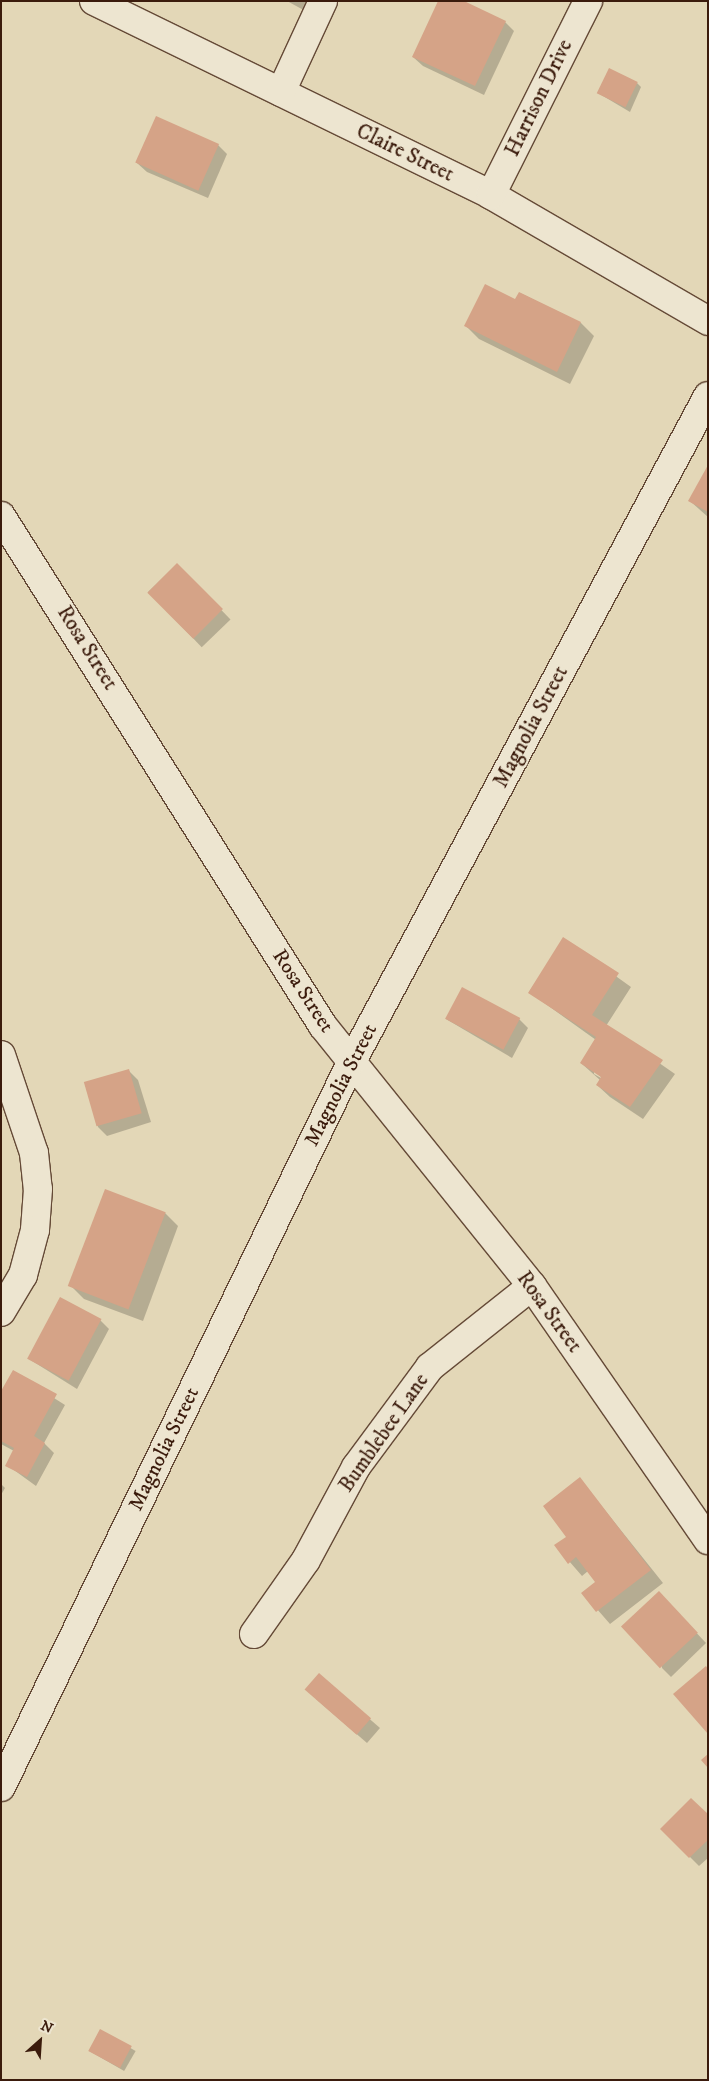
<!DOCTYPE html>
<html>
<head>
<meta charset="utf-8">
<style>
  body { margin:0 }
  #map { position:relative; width:709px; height:2081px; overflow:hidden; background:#e3d7b7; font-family:"IM FELL DW Pica",serif }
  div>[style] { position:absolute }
  .shadow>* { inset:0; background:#0003; transform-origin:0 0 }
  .building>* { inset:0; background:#d5a387; transform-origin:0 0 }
  .roads { filter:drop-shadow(1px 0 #654a37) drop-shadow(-1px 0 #654a37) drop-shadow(0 1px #654a37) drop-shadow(0 -1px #654a37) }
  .street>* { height:28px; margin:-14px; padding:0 14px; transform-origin:14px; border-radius:14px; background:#ede5d0 }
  span { translate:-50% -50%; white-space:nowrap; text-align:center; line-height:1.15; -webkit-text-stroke:4.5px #ede5d0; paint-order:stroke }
  .street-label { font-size:21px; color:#3b1b0c }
  .frame { position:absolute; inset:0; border:2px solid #3b1b0c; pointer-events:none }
  .north { position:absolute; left:15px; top:2016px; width:50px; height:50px; -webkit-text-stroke:4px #ede5d0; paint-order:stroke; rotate:26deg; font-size:14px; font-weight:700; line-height:20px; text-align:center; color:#3b1b0c }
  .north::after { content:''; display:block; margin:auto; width:18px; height:22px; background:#3b1b0c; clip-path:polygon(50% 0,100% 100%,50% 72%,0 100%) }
</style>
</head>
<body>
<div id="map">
  <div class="shadow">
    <div style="clip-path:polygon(287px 1px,315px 1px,309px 13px)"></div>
    <div style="clip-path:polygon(505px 22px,514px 31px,484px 95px,423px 66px,413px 57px)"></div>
    <div style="clip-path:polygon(637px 83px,641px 87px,630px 112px,598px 93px)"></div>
    <div style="clip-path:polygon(218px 145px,227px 154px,208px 198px,147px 172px,137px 163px)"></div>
    <div style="clip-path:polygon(520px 293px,581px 323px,594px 336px,570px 384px,479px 339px,466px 326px,516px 301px)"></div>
    <div style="clip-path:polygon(708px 467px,708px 517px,690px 501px)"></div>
    <div style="left:177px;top:564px;width:77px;height:40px;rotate:46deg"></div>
    <div style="clip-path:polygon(evenodd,564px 939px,631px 987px,606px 1026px,675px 1074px,643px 1119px,610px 1097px,597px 1085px,600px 1080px,581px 1063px,596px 1040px,529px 992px,564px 939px,594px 1071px,606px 1081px,594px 1074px,594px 1071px)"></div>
    <div style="clip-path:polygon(446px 1019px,519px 1019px,528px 1028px,512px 1058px)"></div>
    <div style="clip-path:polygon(129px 1071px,138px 1080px,151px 1122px,107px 1136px,98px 1127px,85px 1084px)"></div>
    <div style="clip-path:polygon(165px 1213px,178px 1226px,143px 1321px,84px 1299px,71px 1286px)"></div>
    <div style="clip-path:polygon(100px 1320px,109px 1329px,77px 1389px,29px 1359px)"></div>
    <div style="clip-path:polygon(13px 1372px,65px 1405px,44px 1443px,54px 1453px,36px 1486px,7px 1465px,14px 1451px,1px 1444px,1px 1394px)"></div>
    <div style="clip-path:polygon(580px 1479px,663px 1583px,610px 1624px,583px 1593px,597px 1582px,588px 1571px,582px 1576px,556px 1546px,568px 1537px)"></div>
    <div style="clip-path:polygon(1px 1484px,5px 1488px,1px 1495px)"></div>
    <div style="clip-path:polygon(659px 1593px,706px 1643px,671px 1677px,662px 1668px)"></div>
    <div style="clip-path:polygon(319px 1675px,380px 1728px,367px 1743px,316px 1699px)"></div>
    <div style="clip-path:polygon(708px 1816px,708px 1858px,699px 1866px,662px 1829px)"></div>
    <div style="left:101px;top:2031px;width:40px;height:23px;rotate:30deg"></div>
  </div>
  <div class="building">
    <div style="clip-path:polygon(438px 1px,464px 1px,506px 21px,475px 86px,412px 57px)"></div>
    <div style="left:609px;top:68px;width:32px;height:28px;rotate:26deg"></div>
    <div style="left:156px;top:116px;width:69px;height:51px;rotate:24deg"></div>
    <div style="clip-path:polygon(485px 284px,515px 299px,519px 292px,581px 322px,557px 372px,464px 326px)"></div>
    <div style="clip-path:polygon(708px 465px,708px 512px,688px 501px)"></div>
    <div style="left:177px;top:563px;width:65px;height:42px;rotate:45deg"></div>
    <div style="clip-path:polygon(563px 937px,619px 973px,592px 1015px,663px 1060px,630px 1107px,596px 1085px,601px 1077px,580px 1063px,596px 1037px,528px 993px)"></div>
    <div style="left:462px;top:987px;width:66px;height:36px;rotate:28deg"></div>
    <div style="left:129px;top:1069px;width:46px;height:47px;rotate:74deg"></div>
    <div style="left:105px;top:1189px;width:65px;height:104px;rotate:21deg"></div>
    <div style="left:60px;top:1297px;width:47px;height:70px;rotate:28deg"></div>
    <div style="clip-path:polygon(13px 1370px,57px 1394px,34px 1436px,45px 1443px,27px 1477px,5px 1466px,14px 1448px,1px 1441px,1px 1391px)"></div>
    <div style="clip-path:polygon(580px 1477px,651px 1570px,596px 1612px,581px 1593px,595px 1582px,576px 1557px,568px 1564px,554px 1545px,566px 1537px,543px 1506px)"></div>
    <div style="left:659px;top:1591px;width:57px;height:52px;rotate:47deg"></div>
    <div style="clip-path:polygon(706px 1666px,708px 1669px,708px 1734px,673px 1694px)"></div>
    <div style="left:319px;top:1673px;width:69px;height:22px;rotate:41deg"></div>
    <div style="clip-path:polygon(708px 1754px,708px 1768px,701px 1760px)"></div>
    <div style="clip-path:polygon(691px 1798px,708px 1814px,708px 1840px,689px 1858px,660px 1829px)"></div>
    <div style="left:100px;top:2029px;width:36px;height:25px;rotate:28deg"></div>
  </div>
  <div class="roads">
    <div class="street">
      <div style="left:94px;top:1px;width:442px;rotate:26deg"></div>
      <div style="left:491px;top:195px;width:251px;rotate:30.1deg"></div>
      <div style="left:281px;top:92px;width:100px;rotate:-65.2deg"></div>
      <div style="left:491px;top:195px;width:217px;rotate:-63.4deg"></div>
      <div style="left:1px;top:516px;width:603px;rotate:57.73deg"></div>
      <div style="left:323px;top:1026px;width:334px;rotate:51.2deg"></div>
      <div style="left:532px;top:1286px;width:309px;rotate:55.3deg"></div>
      <div style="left:1px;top:1055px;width:103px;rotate:71.4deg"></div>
      <div style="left:34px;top:1153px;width:36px;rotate:84deg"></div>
      <div style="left:38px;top:1189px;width:41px;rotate:94.2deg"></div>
      <div style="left:35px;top:1230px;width:47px;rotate:104.9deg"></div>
      <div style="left:23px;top:1275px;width:43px;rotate:120.7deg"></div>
      <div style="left:254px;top:1634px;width:90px;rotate:-54.9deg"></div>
      <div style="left:306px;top:1560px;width:106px;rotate:-61.7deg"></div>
      <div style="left:356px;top:1467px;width:124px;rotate:-53.5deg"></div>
      <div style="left:430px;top:1367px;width:130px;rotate:-38.5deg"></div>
      <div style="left:1px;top:1787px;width:806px;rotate:-64.2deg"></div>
      <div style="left:352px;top:1061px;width:754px;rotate:-61.84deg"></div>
    </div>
  </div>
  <div class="street-label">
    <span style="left:539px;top:98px;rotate:-64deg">Harrison Drive</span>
    <span style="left:405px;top:153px;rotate:26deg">Claire Street</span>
    <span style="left:87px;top:648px;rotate:58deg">Rosa Street</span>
    <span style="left:531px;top:727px;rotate:-62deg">Magnolia Street</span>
    <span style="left:303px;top:991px;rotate:57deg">Rosa Street</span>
    <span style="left:341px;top:1085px;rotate:-63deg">Magnolia Street</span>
    <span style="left:549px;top:1312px;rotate:54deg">Rosa Street</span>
    <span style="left:384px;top:1433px;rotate:-55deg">Bumblebee Lane</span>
    <span style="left:164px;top:1449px;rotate:-64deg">Magnolia Street</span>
  </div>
  <div class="frame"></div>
  <div class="north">N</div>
</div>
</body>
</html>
